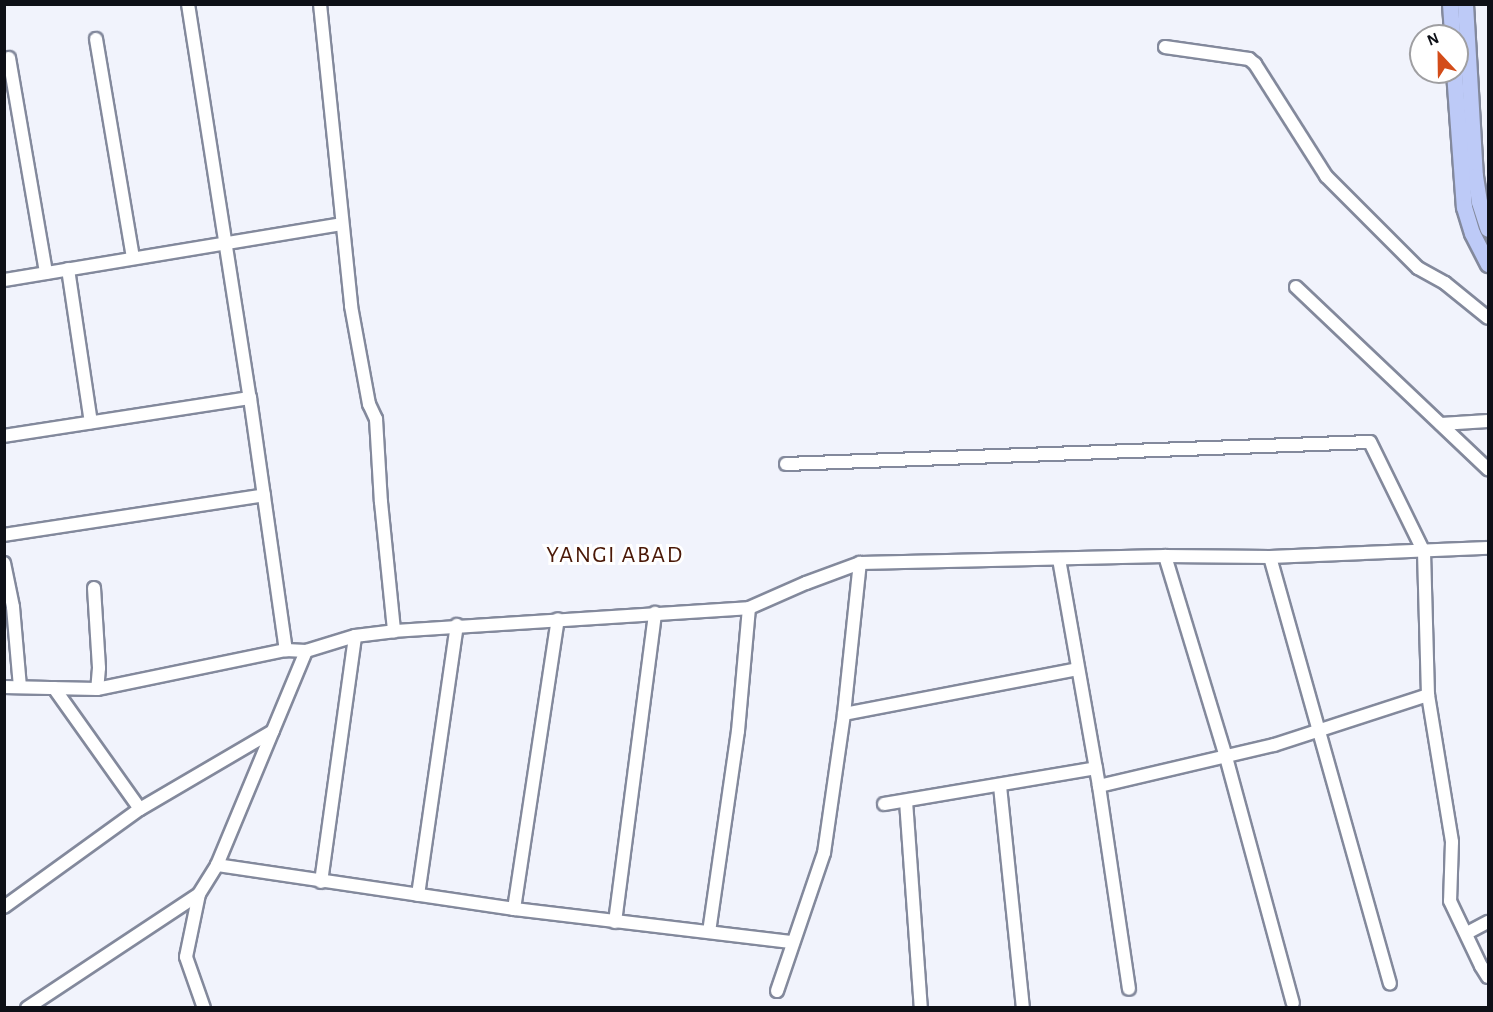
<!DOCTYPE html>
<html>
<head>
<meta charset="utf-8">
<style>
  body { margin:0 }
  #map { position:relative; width:1493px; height:1012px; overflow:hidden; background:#f1f3fc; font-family:"Alegreya Sans",sans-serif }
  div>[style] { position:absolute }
  .roads { filter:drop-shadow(2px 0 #83899c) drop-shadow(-2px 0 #83899c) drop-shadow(0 2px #83899c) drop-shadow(0 -2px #83899c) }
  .minor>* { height:12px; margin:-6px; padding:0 6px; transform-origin:6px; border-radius:6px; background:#fff }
  .major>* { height:15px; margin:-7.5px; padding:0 7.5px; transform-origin:7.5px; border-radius:7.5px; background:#bdcaf7 }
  span { translate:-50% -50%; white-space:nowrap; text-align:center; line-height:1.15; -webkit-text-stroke:6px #fff; paint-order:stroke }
  .quarter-label { font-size:24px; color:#4a1807; letter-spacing:1.5px }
  .frame { position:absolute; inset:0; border:6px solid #0e1017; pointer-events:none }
  .north { position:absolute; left:1409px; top:24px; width:60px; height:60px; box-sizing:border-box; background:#fff; border:2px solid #9f9fa2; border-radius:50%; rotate:338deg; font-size:16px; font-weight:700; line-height:24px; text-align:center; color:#0e1017 }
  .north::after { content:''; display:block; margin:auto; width:21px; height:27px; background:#d34c19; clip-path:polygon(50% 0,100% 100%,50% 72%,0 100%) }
</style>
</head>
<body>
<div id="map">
  <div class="roads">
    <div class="minor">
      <div style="left:188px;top:4px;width:399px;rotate:81.1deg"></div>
      <div style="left:250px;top:398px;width:255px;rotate:81.9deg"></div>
      <div style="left:320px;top:4px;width:304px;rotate:84.1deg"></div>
      <div style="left:351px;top:306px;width:100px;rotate:79.6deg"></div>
      <div style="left:369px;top:404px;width:17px;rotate:65deg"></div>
      <div style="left:376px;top:419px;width:83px;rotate:86.6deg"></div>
      <div style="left:381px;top:502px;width:130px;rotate:84.2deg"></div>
      <div style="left:96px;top:39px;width:222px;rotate:80.4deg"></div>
      <div style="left:1165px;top:47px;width:85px;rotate:8.1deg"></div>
      <div style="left:1249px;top:59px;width:8px;rotate:40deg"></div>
      <div style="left:1255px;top:64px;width:133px;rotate:57.6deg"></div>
      <div style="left:1326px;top:176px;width:130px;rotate:45deg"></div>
      <div style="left:1418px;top:268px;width:31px;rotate:29deg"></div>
      <div style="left:1445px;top:283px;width:55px;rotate:39.1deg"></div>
      <div style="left:9px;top:58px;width:218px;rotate:80.2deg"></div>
      <div style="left:68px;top:269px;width:155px;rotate:81.5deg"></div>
      <div style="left:4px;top:280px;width:342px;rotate:-9.4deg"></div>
      <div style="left:1296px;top:287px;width:265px;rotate:43.5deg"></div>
      <div style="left:1441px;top:424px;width:47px;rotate:-3.7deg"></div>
      <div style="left:4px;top:436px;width:249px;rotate:-8.8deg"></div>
      <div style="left:786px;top:464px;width:584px;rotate:-2.16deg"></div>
      <div style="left:1370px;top:442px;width:123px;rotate:63.9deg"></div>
      <div style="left:1424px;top:552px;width:143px;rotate:88.4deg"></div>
      <div style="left:1428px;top:695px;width:149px;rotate:80.7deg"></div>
      <div style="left:1452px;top:842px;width:59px;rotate:91.9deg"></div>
      <div style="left:1450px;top:901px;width:72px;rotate:64.5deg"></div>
      <div style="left:1481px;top:966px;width:13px;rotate:58deg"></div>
      <div style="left:4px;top:535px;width:263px;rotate:-8.7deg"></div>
      <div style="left:1165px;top:556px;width:210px;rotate:73.1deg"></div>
      <div style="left:1226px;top:757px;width:255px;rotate:74.8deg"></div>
      <div style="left:1270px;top:557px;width:443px;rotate:74.3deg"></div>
      <div style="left:1059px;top:559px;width:230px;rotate:80deg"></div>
      <div style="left:1099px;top:786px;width:205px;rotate:81.6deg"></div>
      <div style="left:4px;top:563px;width:45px;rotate:78.4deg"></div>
      <div style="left:13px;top:607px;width:80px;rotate:85deg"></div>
      <div style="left:94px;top:588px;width:80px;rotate:86.4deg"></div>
      <div style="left:99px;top:668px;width:21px;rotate:95deg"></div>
      <div style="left:4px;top:687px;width:93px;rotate:1.2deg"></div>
      <div style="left:97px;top:689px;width:193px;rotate:-11.7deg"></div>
      <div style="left:286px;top:650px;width:20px;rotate:3deg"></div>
      <div style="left:306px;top:651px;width:51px;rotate:-17deg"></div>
      <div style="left:355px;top:636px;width:39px;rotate:-7deg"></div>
      <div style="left:394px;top:631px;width:356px;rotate:-3.7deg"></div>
      <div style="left:749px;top:608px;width:62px;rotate:-23.7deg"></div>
      <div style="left:806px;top:583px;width:58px;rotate:-20.3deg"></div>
      <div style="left:860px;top:563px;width:305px;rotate:-1.3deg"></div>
      <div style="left:1165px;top:556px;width:105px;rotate:0.5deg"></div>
      <div style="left:1270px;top:557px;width:218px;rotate:-2.4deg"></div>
      <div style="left:54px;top:688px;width:148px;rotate:54.6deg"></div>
      <div style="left:844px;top:714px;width:237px;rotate:-10.9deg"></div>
      <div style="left:1000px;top:786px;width:223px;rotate:84.1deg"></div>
      <div style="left:1099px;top:786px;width:180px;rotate:-13.2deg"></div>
      <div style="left:1274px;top:745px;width:162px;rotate:-18deg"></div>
      <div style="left:906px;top:801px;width:208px;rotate:85.9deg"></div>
      <div style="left:884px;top:804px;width:215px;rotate:-9.6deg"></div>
      <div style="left:217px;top:865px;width:300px;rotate:8.4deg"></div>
      <div style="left:514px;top:909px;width:279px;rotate:6.8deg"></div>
      <div style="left:321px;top:882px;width:248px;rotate:-82.1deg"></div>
      <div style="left:199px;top:894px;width:64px;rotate:101.7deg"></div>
      <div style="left:186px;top:957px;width:54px;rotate:70.6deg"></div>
      <div style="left:418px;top:895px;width:273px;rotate:-81.8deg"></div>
      <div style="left:4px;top:907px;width:168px;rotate:-35.8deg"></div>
      <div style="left:140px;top:809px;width:154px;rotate:-30.4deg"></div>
      <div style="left:514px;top:909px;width:293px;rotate:-81.4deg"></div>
      <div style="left:615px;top:922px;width:312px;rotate:-82.6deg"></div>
      <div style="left:709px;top:932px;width:203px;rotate:-81.8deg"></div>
      <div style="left:738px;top:731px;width:123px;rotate:-84.9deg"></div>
      <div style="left:1467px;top:933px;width:24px;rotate:-28deg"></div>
      <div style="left:777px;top:991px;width:146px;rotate:-71.2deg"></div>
      <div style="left:824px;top:853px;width:140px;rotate:-81.8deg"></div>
      <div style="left:844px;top:714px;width:152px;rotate:-84deg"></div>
      <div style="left:27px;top:1008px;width:206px;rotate:-33.5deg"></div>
      <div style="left:199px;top:894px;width:34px;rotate:-58deg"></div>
      <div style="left:217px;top:865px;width:232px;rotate:-67.4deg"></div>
    </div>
    <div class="major">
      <div style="left:1450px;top:4px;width:32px;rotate:86deg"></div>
      <div style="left:1465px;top:4px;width:172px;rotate:86.7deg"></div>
      <div style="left:1475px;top:176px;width:26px;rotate:81deg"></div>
      <div style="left:1479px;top:202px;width:28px;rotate:72deg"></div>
      <div style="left:1454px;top:72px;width:135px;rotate:85.8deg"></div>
      <div style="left:1464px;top:207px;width:27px;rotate:73deg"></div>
      <div style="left:1472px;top:233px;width:35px;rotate:63deg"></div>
    </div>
  </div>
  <div class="quarter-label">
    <span style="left:615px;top:556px">YANGI ABAD</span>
  </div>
  <div class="frame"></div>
  <div class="north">N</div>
</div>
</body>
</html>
